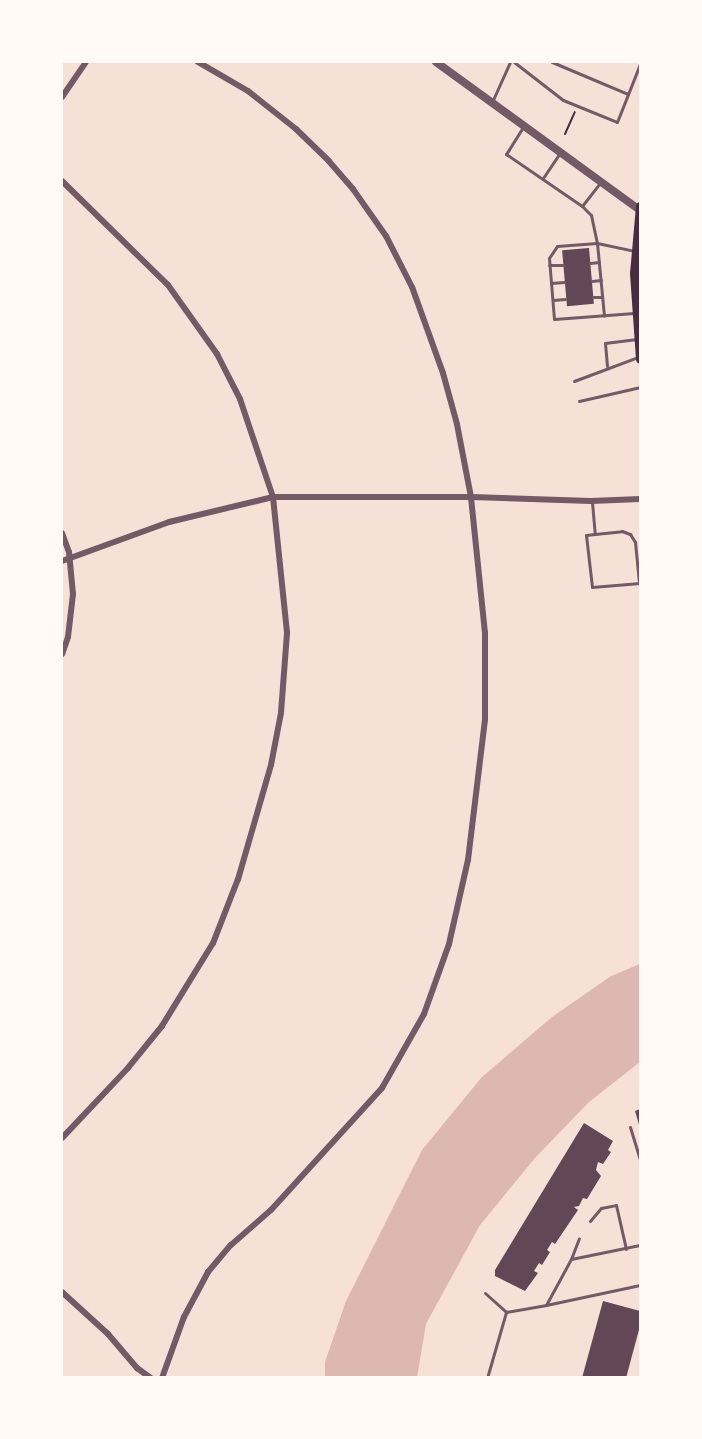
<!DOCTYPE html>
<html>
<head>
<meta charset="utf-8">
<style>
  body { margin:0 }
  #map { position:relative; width:702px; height:1439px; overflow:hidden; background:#f7e1d7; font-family:Lato,sans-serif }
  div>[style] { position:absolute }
  .water>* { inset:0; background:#dcb8b0 }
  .building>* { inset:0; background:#644757; transform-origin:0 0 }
  .path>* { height:2px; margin:-1px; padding:0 1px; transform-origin:1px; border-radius:1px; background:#4a2c40 }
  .service>* { height:3px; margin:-1.5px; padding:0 1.5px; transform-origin:1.5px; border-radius:1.5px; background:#755966 }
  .minor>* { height:6px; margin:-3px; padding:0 3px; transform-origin:3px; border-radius:3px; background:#755966 }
  .tertiary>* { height:8px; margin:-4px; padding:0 4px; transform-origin:4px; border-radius:4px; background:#755966 }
  .secondary>* { height:9px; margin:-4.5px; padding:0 4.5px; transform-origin:4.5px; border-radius:4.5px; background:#4a2c40 }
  span { translate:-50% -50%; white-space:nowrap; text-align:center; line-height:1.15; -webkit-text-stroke:4.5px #fffaf5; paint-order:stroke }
  .frame { position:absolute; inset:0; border:63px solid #fffaf5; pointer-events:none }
</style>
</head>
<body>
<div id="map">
  <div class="water">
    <div style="clip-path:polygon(640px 964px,640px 1062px,589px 1102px,535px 1158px,480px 1225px,426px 1324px,417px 1377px,325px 1377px,325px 1362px,346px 1301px,422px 1150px,481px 1078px,552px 1017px,611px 976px)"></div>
  </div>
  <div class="building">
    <div style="left:589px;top:248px;width:56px;height:27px;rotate:85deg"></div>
    <div style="clip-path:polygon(640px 1109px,640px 1128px,635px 1111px)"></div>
    <div style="clip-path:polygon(584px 1123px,613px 1141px,608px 1150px,611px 1152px,603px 1164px,598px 1162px,596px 1170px,601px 1176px,587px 1199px,583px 1198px,579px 1206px,574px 1207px,578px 1210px,555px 1244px,552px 1242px,547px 1250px,550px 1252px,542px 1265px,539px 1263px,534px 1271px,538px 1273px,525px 1291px,495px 1276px,495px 1270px)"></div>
    <div style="clip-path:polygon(603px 1301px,640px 1311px,640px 1326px,626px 1378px,582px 1378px)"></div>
  </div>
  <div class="path">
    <div style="left:565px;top:134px;width:24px;rotate:-66deg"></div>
  </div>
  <div class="service">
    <div style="left:514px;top:62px;width:62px;rotate:37.8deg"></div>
    <div style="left:563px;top:100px;width:58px;rotate:22.2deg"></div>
    <div style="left:617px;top:122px;width:62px;rotate:-68.4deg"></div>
    <div style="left:552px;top:62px;width:82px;rotate:22.8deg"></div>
    <div style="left:492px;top:102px;width:44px;rotate:-65.8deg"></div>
    <div style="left:523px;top:127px;width:32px;rotate:122deg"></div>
    <div style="left:506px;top:154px;width:92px;rotate:34.4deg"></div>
    <div style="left:582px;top:206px;width:13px;rotate:45deg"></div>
    <div style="left:591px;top:215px;width:29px;rotate:78deg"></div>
    <div style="left:597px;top:243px;width:73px;rotate:84.5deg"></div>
    <div style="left:543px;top:178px;width:30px;rotate:-56deg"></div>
    <div style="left:582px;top:206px;width:28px;rotate:-52deg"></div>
    <div style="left:590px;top:263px;width:9px;rotate:-6deg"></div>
    <div style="left:549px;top:265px;width:14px"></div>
    <div style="left:592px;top:281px;width:9px;rotate:-6deg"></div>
    <div style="left:551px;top:283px;width:13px;rotate:-4deg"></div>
    <div style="left:593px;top:297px;width:9px"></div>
    <div style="left:553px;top:300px;width:12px;rotate:-5deg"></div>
    <div style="left:634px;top:313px;width:80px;rotate:175.7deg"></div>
    <div style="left:554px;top:319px;width:61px;rotate:-94.7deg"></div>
    <div style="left:549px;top:258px;width:14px;rotate:-56deg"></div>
    <div style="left:557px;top:246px;width:40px;rotate:-4.3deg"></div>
    <div style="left:597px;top:243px;width:38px;rotate:12deg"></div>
    <div style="left:607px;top:366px;width:23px;rotate:-95deg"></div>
    <div style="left:605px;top:343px;width:32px;rotate:-7deg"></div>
    <div style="left:574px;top:381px;width:68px;rotate:-20.6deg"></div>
    <div style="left:579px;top:401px;width:63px;rotate:-12.9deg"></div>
    <div style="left:592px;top:502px;width:32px;rotate:85deg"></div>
    <div style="left:595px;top:534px;width:9px;rotate:174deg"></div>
    <div style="left:586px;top:535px;width:52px;rotate:83.4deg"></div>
    <div style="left:592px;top:587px;width:48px;rotate:-4.8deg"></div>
    <div style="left:595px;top:534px;width:27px;rotate:-6deg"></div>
    <div style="left:622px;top:531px;width:9px;rotate:21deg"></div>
    <div style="left:630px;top:534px;width:9px;rotate:58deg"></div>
    <div style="left:635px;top:542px;width:41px;rotate:84.4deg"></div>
    <div style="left:630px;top:1127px;width:34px;rotate:73deg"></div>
    <div style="left:590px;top:1221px;width:17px;rotate:-50deg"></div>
    <div style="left:601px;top:1208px;width:15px;rotate:-11deg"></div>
    <div style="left:616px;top:1205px;width:45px;rotate:77.2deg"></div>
    <div style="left:571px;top:1259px;width:22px;rotate:-69deg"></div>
    <div style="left:485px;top:1293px;width:28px;rotate:42deg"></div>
    <div style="left:546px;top:1305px;width:96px;rotate:-12deg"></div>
    <div style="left:487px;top:1378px;width:69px;rotate:-73.9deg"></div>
    <div style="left:506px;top:1312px;width:41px;rotate:-9.9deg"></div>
    <div style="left:546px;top:1305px;width:52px;rotate:-61.5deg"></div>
    <div style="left:571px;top:1259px;width:70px;rotate:-11.5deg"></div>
  </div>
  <div class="minor">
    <div style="left:62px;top:97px;width:42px;rotate:-55.6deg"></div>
    <div style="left:62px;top:181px;width:148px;rotate:44.5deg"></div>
    <div style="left:168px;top:285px;width:85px;rotate:54.6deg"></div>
    <div style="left:217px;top:354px;width:51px;rotate:62.9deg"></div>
    <div style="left:240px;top:399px;width:103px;rotate:71.4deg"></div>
    <div style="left:273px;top:497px;width:137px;rotate:84.1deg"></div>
    <div style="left:287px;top:633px;width:80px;rotate:94.3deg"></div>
    <div style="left:281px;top:713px;width:53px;rotate:100.9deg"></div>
    <div style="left:271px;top:765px;width:119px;rotate:106.1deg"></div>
    <div style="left:238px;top:879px;width:69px;rotate:111.3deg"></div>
    <div style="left:213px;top:943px;width:97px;rotate:121.6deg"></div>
    <div style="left:162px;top:1026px;width:54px;rotate:129deg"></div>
    <div style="left:128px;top:1068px;width:96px;rotate:133.3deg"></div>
    <div style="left:62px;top:533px;width:20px;rotate:70deg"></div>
    <div style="left:69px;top:552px;width:42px;rotate:84.6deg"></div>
    <div style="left:73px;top:594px;width:43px;rotate:96.6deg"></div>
    <div style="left:68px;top:637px;width:18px;rotate:109deg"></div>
    <div style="left:62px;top:561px;width:114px;rotate:-20deg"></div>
    <div style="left:169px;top:522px;width:107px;rotate:-13.5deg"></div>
    <div style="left:273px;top:497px;width:198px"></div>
    <div style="left:471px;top:497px;width:120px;rotate:1.9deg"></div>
    <div style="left:591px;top:501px;width:49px;rotate:-2.3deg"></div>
    <div style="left:62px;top:1292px;width:62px;rotate:42.4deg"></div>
    <div style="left:108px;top:1334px;width:45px;rotate:49.5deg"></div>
    <div style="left:137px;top:1368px;width:17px;rotate:36deg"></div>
    <div style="left:162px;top:1378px;width:65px;rotate:-70.2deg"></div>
    <div style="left:184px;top:1317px;width:51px;rotate:-61.9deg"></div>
    <div style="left:208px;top:1272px;width:35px;rotate:-50deg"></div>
    <div style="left:231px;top:1245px;width:53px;rotate:-41.2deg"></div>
    <div style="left:271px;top:1210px;width:165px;rotate:-47.7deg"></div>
    <div style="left:382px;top:1088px;width:85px;rotate:-60.4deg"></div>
    <div style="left:424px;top:1014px;width:74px;rotate:-70.3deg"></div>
    <div style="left:449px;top:944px;width:86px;rotate:-77.3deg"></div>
    <div style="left:468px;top:860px;width:142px;rotate:-83.1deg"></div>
    <div style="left:485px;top:719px;width:86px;rotate:-90deg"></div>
    <div style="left:485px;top:633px;width:137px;rotate:-95.9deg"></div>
    <div style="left:471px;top:497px;width:74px;rotate:-100.9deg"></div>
    <div style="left:457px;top:424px;width:53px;rotate:-105.4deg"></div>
    <div style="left:443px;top:373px;width:91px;rotate:-109.8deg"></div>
    <div style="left:412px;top:287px;width:57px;rotate:-117deg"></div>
    <div style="left:386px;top:236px;width:57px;rotate:-125.1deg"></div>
    <div style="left:353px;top:189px;width:37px;rotate:-131deg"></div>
    <div style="left:329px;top:161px;width:46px;rotate:-135.9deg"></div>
    <div style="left:296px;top:129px;width:61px;rotate:-141.6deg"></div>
    <div style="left:248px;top:91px;width:58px;rotate:-149.9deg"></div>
  </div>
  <div class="tertiary">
    <div style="left:436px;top:62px;width:252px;rotate:36deg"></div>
  </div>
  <div class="secondary">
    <div style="left:640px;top:206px;width:67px;rotate:95.1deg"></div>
    <div style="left:634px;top:273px;width:86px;rotate:86deg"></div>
  </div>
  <div class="frame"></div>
</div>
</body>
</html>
